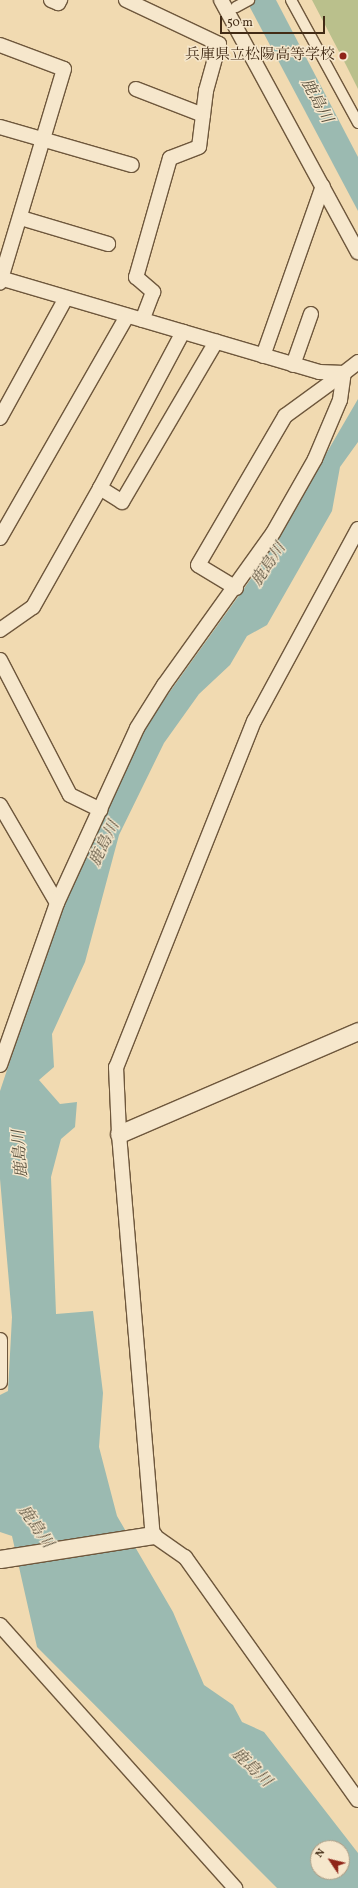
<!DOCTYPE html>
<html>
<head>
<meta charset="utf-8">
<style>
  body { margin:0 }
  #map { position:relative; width:358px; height:1888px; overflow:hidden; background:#f1dab1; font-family:Vollkorn,"Noto Serif JP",serif }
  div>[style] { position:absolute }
  .green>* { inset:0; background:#bac08c }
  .water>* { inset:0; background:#9bbab1 }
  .roads { filter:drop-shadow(1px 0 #6e573c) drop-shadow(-1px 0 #6e573c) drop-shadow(0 1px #6e573c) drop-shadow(0 -1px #6e573c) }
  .pedestrian>* { height:10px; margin:-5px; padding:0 5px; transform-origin:5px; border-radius:5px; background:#f6e7cc }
  .minor>* { height:14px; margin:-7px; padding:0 7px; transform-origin:7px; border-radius:7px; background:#f6e7cc }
  .tertiary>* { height:17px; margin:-8.5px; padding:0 8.5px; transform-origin:8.5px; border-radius:8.5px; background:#f6e7cc }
  .dots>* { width:11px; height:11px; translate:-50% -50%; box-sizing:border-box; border:2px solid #f6e7cc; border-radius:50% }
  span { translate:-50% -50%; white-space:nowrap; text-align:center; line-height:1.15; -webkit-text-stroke:3px #f6e7cc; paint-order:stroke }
  .poi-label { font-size:15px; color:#422b15 }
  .right { translate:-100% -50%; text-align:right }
  .water-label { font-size:16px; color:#584f3c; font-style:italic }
  .north { position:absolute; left:310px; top:1840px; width:40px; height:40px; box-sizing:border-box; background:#f6e7cc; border:1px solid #ae9c83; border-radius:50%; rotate:305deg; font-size:11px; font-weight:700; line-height:16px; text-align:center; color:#422b15 }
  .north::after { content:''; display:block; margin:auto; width:14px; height:18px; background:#8f2418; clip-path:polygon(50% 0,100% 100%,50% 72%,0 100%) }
  .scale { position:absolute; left:220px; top:16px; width:105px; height:18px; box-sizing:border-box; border:2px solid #422b15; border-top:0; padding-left:5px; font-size:12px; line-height:14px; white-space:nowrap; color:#422b15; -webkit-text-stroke:3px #f6e7cc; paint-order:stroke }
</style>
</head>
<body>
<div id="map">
  <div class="green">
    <div style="clip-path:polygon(312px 0,358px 0,358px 89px,346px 65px)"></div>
  </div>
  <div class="water">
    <div style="clip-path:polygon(246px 0,276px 0,358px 157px,358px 211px)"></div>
    <div style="clip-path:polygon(evenodd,358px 399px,358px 442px,340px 467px,332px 511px,267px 625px,247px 636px,230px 665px,199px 694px,164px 743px,119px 835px,85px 962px,52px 1034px,54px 1067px,39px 1080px,60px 1104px,77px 1102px,75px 1127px,61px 1139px,51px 1177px,56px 1314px,93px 1311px,103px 1393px,99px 1447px,117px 1516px,173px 1612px,204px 1685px,233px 1705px,242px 1722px,264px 1732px,358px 1853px,358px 1888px,277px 1888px,37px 1647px,12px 1536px,0 1532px,0 1395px,8px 1391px,12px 1317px,0 1179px,0 1091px,61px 908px,148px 722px,263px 562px,358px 399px,318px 1848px,342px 1848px,342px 1872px,318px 1872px,318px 1848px)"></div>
  </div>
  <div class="roads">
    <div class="pedestrian">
      <div style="left:291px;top:0;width:140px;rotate:61.4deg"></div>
      <div style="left:236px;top:7px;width:15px;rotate:-28deg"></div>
    </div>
    <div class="minor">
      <div style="left:51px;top:0;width:8px;rotate:23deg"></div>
      <div style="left:58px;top:3px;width:4px;rotate:-56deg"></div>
      <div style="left:126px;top:0;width:103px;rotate:25.3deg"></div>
      <div style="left:219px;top:44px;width:49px;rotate:105.5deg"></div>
      <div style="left:206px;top:91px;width:56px;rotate:97.1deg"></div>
      <div style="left:199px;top:147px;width:31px;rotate:159deg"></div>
      <div style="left:170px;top:158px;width:124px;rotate:105.9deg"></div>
      <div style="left:136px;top:277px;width:23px;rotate:41deg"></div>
      <div style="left:153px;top:292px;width:30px;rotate:111deg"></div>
      <div style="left:221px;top:0;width:287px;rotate:61.5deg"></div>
      <div style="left:0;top:45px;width:68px;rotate:20.6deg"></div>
      <div style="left:64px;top:69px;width:223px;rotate:106.7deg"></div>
      <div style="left:136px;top:89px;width:72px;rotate:21.2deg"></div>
      <div style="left:0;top:127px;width:137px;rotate:16.1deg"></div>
      <div style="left:21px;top:218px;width:91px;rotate:16.6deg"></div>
      <div style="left:0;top:278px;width:333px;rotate:16.4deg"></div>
      <div style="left:319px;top:372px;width:25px;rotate:2deg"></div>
      <div style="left:344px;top:373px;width:18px;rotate:-38deg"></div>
      <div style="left:263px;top:356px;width:180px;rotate:-70.6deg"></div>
      <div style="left:293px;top:365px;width:54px;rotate:-70.6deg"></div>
      <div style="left:0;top:418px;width:137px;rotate:-61.2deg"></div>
      <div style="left:100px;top:488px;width:177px;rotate:-62deg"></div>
      <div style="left:358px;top:529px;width:218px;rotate:118.4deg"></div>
      <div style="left:254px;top:721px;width:373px;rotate:111.7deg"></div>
      <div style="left:116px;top:1067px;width:67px;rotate:87.4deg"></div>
      <div style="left:119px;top:1134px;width:402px;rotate:85.2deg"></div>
      <div style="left:153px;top:1535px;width:39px;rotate:35deg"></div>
      <div style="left:185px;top:1557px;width:298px;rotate:54.6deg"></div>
      <div style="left:0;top:538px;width:256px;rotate:-60.2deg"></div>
      <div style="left:236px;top:588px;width:44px;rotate:-148.8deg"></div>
      <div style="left:198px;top:565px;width:173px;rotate:-59.7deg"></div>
      <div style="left:285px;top:416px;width:73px;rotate:-36.1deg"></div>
      <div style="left:0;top:630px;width:40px;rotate:-34.9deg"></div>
      <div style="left:33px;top:607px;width:137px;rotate:-60.6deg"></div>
      <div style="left:100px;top:488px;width:26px;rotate:32deg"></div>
      <div style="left:122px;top:502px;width:186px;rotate:-59.6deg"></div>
      <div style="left:0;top:660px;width:152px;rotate:62.6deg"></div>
      <div style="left:70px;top:795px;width:34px;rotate:26deg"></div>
      <div style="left:0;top:805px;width:113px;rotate:59.8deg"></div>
      <div style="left:0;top:1065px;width:172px;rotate:-70.6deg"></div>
      <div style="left:57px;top:903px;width:192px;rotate:-65.4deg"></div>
      <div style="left:137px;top:728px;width:51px;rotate:-57.9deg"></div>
      <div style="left:164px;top:685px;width:187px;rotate:-54.4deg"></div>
      <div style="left:273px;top:533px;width:85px;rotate:-60.4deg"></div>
      <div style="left:315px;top:459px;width:64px;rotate:-67deg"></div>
      <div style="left:340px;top:400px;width:27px;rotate:-82deg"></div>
      <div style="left:0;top:1340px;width:42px;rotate:90deg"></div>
      <div style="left:0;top:1625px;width:353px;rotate:48.2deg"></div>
    </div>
    <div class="tertiary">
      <div style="left:119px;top:1134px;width:260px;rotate:-23.3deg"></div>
      <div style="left:0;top:1559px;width:155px;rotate:-8.9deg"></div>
    </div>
  </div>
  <div class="dots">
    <div style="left:343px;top:56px;background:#8f2418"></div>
  </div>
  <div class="poi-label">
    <span class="right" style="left:335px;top:56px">兵庫県立松陽高等学校</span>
  </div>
  <div class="water-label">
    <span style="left:316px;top:101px;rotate:62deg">鹿島川</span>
    <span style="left:269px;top:565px;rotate:-56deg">鹿島川</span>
    <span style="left:105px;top:844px;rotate:-64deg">鹿島川</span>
    <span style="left:21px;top:1154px;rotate:-94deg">鹿島川</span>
    <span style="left:35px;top:1527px;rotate:55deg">鹿島川</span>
    <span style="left:251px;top:1768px;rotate:44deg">鹿島川</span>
  </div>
  <div class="north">N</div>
  <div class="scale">50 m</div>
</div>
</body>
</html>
